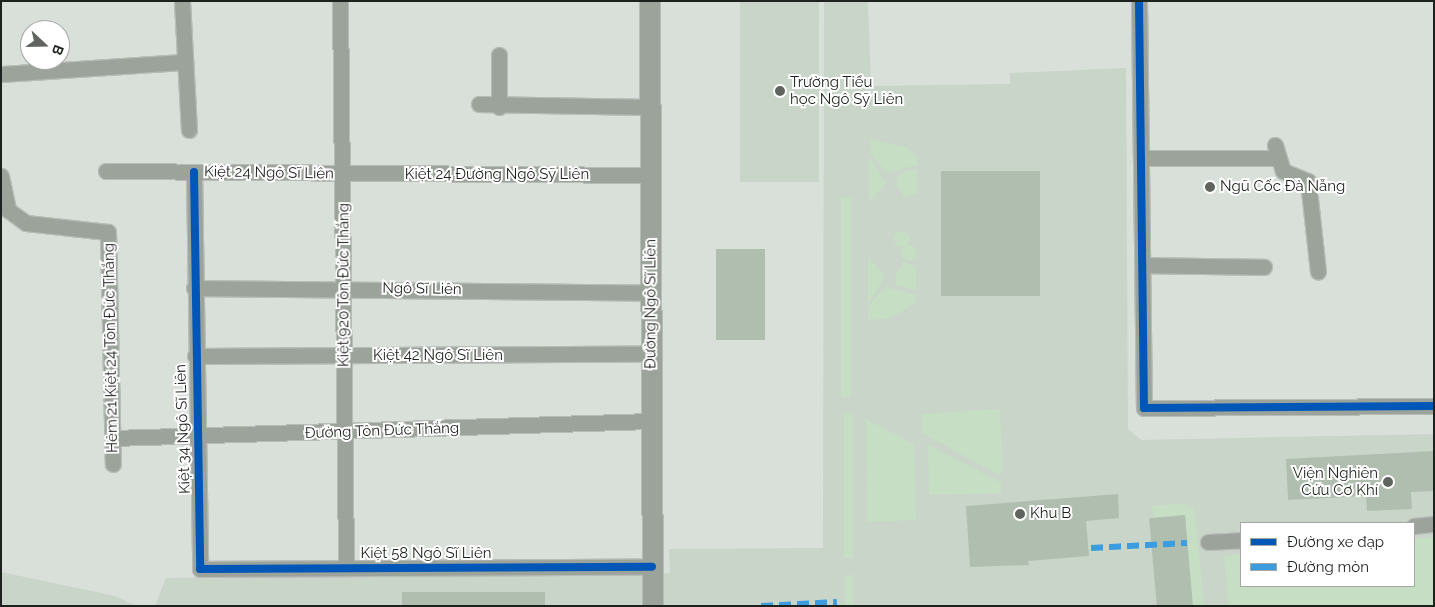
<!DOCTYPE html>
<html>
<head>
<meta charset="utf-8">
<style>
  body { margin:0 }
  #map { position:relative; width:1435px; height:607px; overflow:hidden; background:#d9dfd9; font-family:Raleway,sans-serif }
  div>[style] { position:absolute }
  .built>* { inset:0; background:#c9d5c9; transform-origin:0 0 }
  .green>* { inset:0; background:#c5dec4; transform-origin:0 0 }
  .round { border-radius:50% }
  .building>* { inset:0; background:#b0beb0; transform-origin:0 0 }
  .roads { filter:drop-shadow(1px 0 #b8bcb8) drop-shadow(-1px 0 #b8bcb8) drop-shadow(0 1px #b8bcb8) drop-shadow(0 -1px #b8bcb8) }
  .minor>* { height:15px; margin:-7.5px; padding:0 7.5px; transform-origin:7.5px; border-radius:7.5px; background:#9ba39a }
  .tertiary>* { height:20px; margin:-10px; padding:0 10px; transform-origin:10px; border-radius:10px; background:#9ba39a }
  .quiet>* { height:6px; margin-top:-3px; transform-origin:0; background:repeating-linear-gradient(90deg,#3c9ce0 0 12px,transparent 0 18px) }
  .cycleway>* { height:8px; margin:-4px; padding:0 4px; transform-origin:4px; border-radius:4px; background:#0057b8 }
  .dots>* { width:14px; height:14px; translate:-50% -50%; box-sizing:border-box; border:2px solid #fff; border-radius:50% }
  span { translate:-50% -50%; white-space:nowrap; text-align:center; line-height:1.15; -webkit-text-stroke:4px #fff; paint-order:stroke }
  .poi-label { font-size:15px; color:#1e221e }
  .left { translate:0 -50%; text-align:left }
  .right { translate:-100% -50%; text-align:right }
  .street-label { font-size:15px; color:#1e221e }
  .frame { position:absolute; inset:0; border:2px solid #1e221e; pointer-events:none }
  .legend { position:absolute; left:1240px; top:522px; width:175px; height:65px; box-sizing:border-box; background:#fff; border:1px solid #a5a7a5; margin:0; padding:6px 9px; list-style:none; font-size:15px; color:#1e221e }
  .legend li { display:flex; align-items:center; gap:10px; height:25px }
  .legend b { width:25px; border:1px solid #a5a7a5 }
  .north { position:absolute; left:20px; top:20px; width:50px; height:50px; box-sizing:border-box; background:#fff; border:1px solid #a5a7a5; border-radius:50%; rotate:111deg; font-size:14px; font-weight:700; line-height:20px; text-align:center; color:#1e221e }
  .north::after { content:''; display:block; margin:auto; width:18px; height:22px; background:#5f645f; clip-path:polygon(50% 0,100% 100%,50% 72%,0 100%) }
</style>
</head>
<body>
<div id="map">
  <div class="built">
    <div style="left:740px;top:1px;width:79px;height:181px"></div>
    <div style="clip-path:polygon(evenodd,824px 1px,868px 1px,871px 86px,1010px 84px,1010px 73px,1126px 68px,1128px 429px,1141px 440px,1434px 434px,1434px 606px,155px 606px,166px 578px,660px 574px,670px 573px,669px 549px,823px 548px,824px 1px,1241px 523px,1414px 523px,1414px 586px,1241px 586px,1241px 523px)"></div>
    <div style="clip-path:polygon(1px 572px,115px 596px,136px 606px,1px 606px)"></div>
  </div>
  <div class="green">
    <div style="clip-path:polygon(870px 139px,905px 147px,916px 155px,918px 165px,886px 173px,870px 152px)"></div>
    <div style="clip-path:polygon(869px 155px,886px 184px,869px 202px)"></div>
    <div style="clip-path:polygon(909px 170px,917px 170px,917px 193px,905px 198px,896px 184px,898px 175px)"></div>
    <div style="left:841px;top:197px;width:10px;height:200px"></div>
    <div class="round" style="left:894px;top:231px;width:16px;height:16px"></div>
    <div class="round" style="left:901px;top:245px;width:16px;height:16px"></div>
    <div style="clip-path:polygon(868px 257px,885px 276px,868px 305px)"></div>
    <div style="clip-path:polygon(904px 262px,916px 267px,916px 290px,896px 285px,895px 276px)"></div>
    <div style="clip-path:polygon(885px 287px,916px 295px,916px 302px,891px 318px,868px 320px,868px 307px)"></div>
    <div style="clip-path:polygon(1000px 409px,1003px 472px,998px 474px,922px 433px,922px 414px)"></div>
    <div style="left:844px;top:413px;width:9px;height:145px"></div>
    <div style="clip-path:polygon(866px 419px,914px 444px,916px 520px,867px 522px)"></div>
    <div style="clip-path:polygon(928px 445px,1001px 483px,1001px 493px,929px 495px)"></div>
    <div style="clip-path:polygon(1185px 503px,1195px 510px,1204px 606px,1193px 606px,1154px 518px,1152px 506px)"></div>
    <div style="clip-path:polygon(1434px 538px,1434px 606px,1228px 606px,1224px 556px,1241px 554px,1241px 586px,1414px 586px,1414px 539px)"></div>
    <div style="left:853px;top:575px;width:31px;height:8px;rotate:90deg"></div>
  </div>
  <div class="building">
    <div style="left:1040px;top:171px;width:125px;height:99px;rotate:90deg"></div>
    <div style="left:716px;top:249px;width:49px;height:91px"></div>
    <div style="clip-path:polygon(1434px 451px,1434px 491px,1411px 492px,1412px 509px,1367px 511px,1366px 496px,1288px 500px,1286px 459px)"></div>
    <div style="clip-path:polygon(1118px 494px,1119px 518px,1086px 521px,1089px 556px,1028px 561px,1029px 565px,970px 567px,966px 506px)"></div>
    <div style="left:1185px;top:515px;width:91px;height:36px;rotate:85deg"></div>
    <div style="left:545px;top:592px;width:14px;height:143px;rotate:90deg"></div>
  </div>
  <div class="roads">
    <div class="minor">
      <div style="left:182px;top:1px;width:129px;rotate:86.9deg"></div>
      <div style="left:340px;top:1px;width:567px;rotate:89.39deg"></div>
      <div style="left:1139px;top:1px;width:407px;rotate:89.3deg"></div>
      <div style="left:1144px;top:408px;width:290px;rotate:-0.4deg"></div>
      <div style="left:1px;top:74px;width:182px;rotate:-3.8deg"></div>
      <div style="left:479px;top:104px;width:172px;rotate:1deg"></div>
      <div style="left:499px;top:107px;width:52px;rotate:-90deg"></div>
      <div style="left:1275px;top:145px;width:27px;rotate:73deg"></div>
      <div style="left:1283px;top:171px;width:27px;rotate:22deg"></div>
      <div style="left:1308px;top:181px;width:91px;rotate:83.7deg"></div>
      <div style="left:1141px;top:158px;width:135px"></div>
      <div style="left:106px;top:171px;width:545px;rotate:0.42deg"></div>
      <div style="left:194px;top:172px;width:397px;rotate:89.1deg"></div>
      <div style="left:200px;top:569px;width:452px;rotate:-0.3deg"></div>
      <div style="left:1px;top:176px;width:35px;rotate:78deg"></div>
      <div style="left:8px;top:210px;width:22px;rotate:36deg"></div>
      <div style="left:26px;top:223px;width:82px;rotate:6.3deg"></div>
      <div style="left:108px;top:232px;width:232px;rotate:88.8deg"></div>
      <div style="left:1143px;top:265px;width:121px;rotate:0.9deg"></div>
      <div style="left:194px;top:288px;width:457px;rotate:0.6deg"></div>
      <div style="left:195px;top:356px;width:457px;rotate:-0.3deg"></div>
      <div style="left:113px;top:438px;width:539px;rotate:-1.81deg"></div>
      <div style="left:1414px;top:526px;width:20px;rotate:-6deg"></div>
      <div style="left:1208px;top:542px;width:33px;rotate:-3deg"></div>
    </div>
    <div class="tertiary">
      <div style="left:650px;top:1px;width:605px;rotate:89.72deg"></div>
    </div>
  </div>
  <div class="quiet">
    <div style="left:1091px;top:548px;width:96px;rotate:-3deg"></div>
    <div style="left:761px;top:606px;width:76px;rotate:-3deg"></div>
  </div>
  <div class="cycleway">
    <div style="left:1139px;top:1px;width:407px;rotate:89.3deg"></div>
    <div style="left:1144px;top:408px;width:290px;rotate:-0.4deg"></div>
    <div style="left:194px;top:172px;width:397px;rotate:89.1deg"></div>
    <div style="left:200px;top:569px;width:452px;rotate:-0.3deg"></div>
  </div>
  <div class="dots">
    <div style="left:780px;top:91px;background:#5f645f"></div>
    <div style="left:1210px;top:187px;background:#5f645f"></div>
    <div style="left:1388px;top:482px;background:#5f645f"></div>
    <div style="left:1020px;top:514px;background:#5f645f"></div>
  </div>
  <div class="poi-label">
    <span class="left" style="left:790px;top:91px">Trường Tiểu<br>học Ngô Sỹ Liên</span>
    <span class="left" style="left:1220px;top:187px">Ngũ Cốc Đà Nẵng</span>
    <span class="right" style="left:1378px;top:482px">Viện Nghiên<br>Cứu Cơ Khí</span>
    <span class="left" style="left:1030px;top:514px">Khu B</span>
  </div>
  <div class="street-label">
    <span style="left:269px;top:173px;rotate:1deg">Kiệt 24 Ngô Sĩ Liên</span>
    <span style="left:497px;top:175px">Kiệt 24 Đường Ngô Sỹ Liên</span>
    <span style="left:344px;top:285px;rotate:-90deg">Kiệt 920 Tôn Đức Thắng</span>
    <span style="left:422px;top:289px;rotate:1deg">Ngô Sĩ Liên</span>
    <span style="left:651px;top:304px;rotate:-90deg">Đường Ngô Sĩ Liên</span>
    <span style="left:111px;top:348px;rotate:-91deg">Hẻm 21 Kiệt 24 Tôn Đức Thắng</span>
    <span style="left:438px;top:356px">Kiệt 42 Ngô Sĩ Liên</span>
    <span style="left:183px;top:429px;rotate:-92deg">Kiệt 34 Ngô Sĩ Liên</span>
    <span style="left:382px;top:431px;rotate:-2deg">Đường Tôn Đức Thắng</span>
    <span style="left:426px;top:554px">Kiệt 58 Ngô Sĩ Liên</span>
  </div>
  <div class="frame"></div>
  <ul class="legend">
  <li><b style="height:6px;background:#0057b8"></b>Đường xe đạp</li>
  <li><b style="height:6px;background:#3c9ce0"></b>Đường mòn</li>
  </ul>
  <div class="north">B</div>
</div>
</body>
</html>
